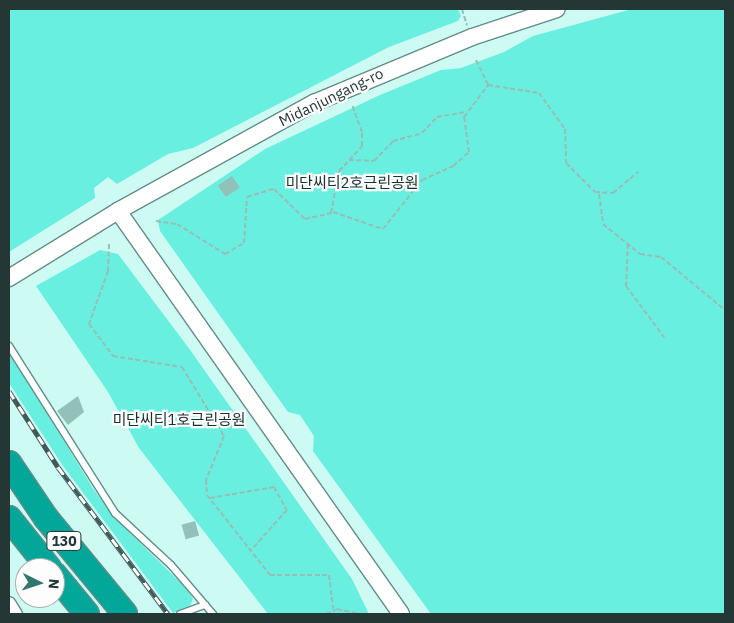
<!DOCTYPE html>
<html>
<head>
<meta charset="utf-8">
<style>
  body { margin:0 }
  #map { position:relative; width:734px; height:623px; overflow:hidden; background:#cdfbf4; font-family:"IBM Plex Sans","Noto Sans KR",sans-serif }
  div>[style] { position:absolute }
  .green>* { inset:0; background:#69efe0 }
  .building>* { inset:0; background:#93c0b9; transform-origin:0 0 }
  .path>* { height:2px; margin-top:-1px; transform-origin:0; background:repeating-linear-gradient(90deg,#98bdb7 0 5px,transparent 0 7.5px) }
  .roads { filter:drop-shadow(1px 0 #638e88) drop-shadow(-1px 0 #638e88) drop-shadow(0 1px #638e88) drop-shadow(0 -1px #638e88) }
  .service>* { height:6px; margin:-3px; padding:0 3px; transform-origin:3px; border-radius:3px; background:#fff }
  .minor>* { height:12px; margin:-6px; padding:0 6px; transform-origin:6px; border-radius:6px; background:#fff }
  .tertiary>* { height:16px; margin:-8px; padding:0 8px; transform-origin:8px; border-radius:8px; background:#fff }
  .motorway>* { height:24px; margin:-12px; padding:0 12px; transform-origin:12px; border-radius:12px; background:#03a79a }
  .rail>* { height:5px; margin-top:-2.5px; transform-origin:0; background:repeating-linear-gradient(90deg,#fdfdfd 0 9px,#425956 0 18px); box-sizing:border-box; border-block:1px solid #425956 }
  span { translate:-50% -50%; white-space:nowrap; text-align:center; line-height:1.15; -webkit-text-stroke:4.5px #fdfdfd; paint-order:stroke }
  .shield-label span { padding:1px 4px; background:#fdfdfd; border:1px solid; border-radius:4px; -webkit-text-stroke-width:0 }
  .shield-label { font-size:14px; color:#253735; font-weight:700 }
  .street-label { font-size:15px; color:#253735 }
  .park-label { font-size:15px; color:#19322e }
  .frame { position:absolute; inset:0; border:10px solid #253735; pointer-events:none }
  .north { position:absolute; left:15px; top:558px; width:50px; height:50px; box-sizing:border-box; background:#fdfdfd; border:1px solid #a7aead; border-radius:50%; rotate:94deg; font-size:14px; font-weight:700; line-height:20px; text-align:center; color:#253735 }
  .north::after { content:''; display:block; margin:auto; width:18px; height:22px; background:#30776f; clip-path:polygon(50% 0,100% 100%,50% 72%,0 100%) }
</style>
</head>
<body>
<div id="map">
  <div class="green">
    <div style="clip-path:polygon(9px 9px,458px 9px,461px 16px,458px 21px,389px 47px,193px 148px,168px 154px,117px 184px,108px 177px,94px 188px,95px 198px,9px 252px)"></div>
    <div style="clip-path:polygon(632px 9px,725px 9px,725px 614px,431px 614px,313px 451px,314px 436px,300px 415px,288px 412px,160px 231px,158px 220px,265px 149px,380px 95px,441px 70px,461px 68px,504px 52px,533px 36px)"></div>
    <div style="clip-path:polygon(100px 250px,118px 254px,188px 347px,352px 579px,369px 614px,268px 614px,139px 448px,108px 392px,36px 286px)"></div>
    <div style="clip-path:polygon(9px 351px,94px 490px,117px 520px,187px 589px,193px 599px,190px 606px,173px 613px,63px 466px,9px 383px)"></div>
  </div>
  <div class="building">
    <div style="left:232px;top:176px;width:14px;height:17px;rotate:56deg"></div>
    <div style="clip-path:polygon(78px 396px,84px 412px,68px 425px,57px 411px)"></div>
    <div style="left:195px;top:521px;width:15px;height:14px;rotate:74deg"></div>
  </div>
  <div class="path">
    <div style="left:462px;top:9px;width:17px;rotate:73deg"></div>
    <div style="left:476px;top:60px;width:28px;rotate:64deg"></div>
    <div style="left:488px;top:85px;width:52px;rotate:8.9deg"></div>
    <div style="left:539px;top:93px;width:44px;rotate:54.2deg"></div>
    <div style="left:565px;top:129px;width:34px;rotate:88deg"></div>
    <div style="left:566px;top:163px;width:41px;rotate:45deg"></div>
    <div style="left:595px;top:192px;width:18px;rotate:3deg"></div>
    <div style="left:613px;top:193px;width:33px;rotate:-40deg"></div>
    <div style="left:349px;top:160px;width:25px;rotate:2deg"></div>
    <div style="left:374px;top:161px;width:28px;rotate:-46deg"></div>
    <div style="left:393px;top:141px;width:30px;rotate:-15deg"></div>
    <div style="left:422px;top:133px;width:22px;rotate:-47deg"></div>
    <div style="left:437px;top:117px;width:28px;rotate:-10deg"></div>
    <div style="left:599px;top:194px;width:30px;rotate:82deg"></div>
    <div style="left:603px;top:224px;width:48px;rotate:39deg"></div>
    <div style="left:640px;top:254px;width:21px;rotate:8deg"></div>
    <div style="left:661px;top:257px;width:83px;rotate:39.6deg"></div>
    <div style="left:333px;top:212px;width:53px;rotate:18.8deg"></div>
    <div style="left:383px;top:229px;width:63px;rotate:-51.5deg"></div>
    <div style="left:422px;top:180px;width:34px;rotate:-24deg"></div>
    <div style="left:453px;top:166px;width:21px;rotate:-41deg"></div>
    <div style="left:469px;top:152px;width:35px;rotate:-98deg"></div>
    <div style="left:464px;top:117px;width:40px;rotate:-53deg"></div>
    <div style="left:156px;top:221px;width:21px;rotate:8deg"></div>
    <div style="left:177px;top:224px;width:57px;rotate:32deg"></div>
    <div style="left:225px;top:254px;width:22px;rotate:-30deg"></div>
    <div style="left:244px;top:243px;width:46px;rotate:-86.3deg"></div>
    <div style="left:247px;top:197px;width:28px;rotate:-17deg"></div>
    <div style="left:274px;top:189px;width:43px;rotate:44.1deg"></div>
    <div style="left:305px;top:219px;width:27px;rotate:-13deg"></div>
    <div style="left:331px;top:213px;width:43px;rotate:-79.2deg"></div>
    <div style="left:339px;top:171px;width:34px;rotate:-47deg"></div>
    <div style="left:362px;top:146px;width:14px;rotate:-90deg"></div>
    <div style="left:362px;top:132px;width:29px;rotate:-110deg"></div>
    <div style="left:109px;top:244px;width:27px;rotate:92deg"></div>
    <div style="left:108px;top:271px;width:56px;rotate:109.7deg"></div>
    <div style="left:89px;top:324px;width:40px;rotate:53deg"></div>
    <div style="left:113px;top:356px;width:70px;rotate:9.1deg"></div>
    <div style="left:182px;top:367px;width:81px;rotate:58.7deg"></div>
    <div style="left:224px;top:436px;width:48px;rotate:112.2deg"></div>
    <div style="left:206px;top:480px;width:15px;rotate:86deg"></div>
    <div style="left:207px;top:495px;width:102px;rotate:51.8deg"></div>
    <div style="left:270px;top:575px;width:59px"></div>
    <div style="left:329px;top:575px;width:34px;rotate:83deg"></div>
    <div style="left:628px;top:244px;width:42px;rotate:92.7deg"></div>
    <div style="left:626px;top:286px;width:64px;rotate:53.3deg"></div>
    <div style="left:210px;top:498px;width:65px;rotate:-9.8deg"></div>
    <div style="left:274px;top:487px;width:26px;rotate:61deg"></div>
    <div style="left:287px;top:510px;width:54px;rotate:132deg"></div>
    <div style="left:326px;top:614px;width:12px;rotate:-24deg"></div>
    <div style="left:337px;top:609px;width:25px;rotate:12deg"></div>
  </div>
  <div class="roads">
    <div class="service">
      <div style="left:9px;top:346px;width:198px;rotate:57.6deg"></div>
      <div style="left:115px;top:513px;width:76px;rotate:42.9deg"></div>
      <div style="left:171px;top:565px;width:65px;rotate:49.4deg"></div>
      <div style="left:180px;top:614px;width:27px;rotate:-20deg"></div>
    </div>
    <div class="minor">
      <div style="left:9px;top:603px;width:13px;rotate:58deg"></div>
    </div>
    <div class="tertiary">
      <div style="left:118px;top:211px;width:492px;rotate:54.9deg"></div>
      <div style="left:9px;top:278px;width:128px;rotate:-31.6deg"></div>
      <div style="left:118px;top:211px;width:224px;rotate:-28.9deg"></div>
      <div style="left:314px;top:103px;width:171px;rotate:-22.7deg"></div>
      <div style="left:472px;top:37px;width:89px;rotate:-18.2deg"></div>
    </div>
    <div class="motorway">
      <div style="left:9px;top:463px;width:66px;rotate:56.1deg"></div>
      <div style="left:46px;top:518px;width:124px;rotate:50.5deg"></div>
      <div style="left:9px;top:518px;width:64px;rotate:51.3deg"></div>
      <div style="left:55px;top:575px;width:50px;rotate:50.6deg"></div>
    </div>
  </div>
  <div class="rail">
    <div style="left:9px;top:391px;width:90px;rotate:57.2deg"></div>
    <div style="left:58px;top:467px;width:184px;rotate:53.2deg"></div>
  </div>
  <div class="shield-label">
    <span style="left:64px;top:541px">130</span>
  </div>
  <div class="street-label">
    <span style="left:331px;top:97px;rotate:-26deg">Midanjungang-ro</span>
  </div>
  <div class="park-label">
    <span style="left:352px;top:183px">미단씨티2호근린공원</span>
    <span style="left:179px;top:420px">미단씨티1호근린공원</span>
  </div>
  <div class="frame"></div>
  <div class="north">N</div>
</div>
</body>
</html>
